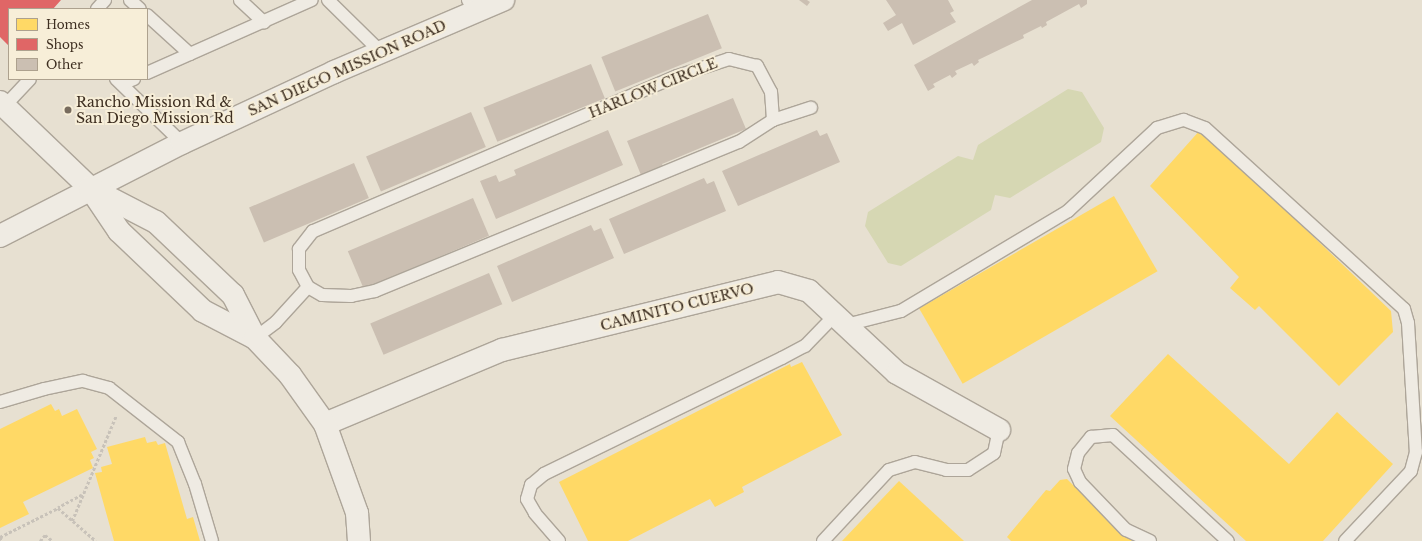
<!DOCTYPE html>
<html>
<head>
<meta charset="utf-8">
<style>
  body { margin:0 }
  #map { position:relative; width:1422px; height:541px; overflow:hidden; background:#e7e0d1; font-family:"Libre Baskerville",serif }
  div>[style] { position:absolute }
  .green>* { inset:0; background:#d6d7b3 }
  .homes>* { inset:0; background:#ffd966; transform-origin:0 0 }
  .shops>* { inset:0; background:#e06666 }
  .building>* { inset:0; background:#cbbfb2; transform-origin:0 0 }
  .path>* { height:2.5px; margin-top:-1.25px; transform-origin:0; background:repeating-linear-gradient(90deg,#c8c2b9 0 3px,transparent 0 5px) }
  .roads { filter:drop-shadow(1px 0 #ada599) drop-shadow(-1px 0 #ada599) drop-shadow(0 1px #ada599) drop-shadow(0 -1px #ada599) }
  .lane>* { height:12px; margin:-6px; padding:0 6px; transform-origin:6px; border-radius:6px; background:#efebe3 }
  .street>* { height:22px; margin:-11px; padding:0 11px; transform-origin:11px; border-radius:11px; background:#efebe3 }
  .secondary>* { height:22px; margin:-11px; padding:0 11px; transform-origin:11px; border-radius:11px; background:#efebe3 }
  .dots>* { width:11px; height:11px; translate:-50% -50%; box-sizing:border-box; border:2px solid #f7eed8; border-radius:50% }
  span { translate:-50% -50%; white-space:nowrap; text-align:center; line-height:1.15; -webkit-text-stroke:4px #f7eed8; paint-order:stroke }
  .street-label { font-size:14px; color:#3d2e20 }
  .poi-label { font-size:14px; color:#3d2e20 }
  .left { translate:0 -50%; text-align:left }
  .legend { position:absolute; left:8px; top:8px; width:140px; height:72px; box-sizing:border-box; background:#f7eed8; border:1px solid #ada18e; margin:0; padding:5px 7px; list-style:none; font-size:12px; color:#3d2e20 }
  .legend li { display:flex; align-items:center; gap:8px; height:20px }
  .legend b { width:20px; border:1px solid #ada18e }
</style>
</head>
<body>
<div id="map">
  <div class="green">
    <div style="clip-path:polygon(1068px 89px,1082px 92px,1104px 128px,1101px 142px,1010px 198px,995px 195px,991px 210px,901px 266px,888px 263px,865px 226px,868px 212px,958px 156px,973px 160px,978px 145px)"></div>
  </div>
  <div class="homes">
    <div style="clip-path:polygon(1201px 129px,1391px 311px,1393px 332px,1339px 386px,1259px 306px,1255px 310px,1230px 288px,1239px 277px,1150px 186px)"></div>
    <div style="left:1114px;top:196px;width:87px;height:225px;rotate:60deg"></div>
    <div style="clip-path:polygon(1168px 354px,1289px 464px,1337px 412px,1393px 464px,1323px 541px,1246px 541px,1110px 416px)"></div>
    <div style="clip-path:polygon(802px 362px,842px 435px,742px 487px,744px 492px,715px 507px,710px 499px,628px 541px,588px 541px,559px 482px,790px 364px,791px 367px)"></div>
    <div style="clip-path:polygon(51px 404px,55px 411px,59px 409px,62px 416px,77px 409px,97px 449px,91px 452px,94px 458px,90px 460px,93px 468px,23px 502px,29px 514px,0 528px,0 429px)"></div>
    <div style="clip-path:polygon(145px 437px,147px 443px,156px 441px,158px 445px,165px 443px,187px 519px,193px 517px,200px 541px,114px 541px,95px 473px,102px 472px,101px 467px,112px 464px,107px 447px)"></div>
    <div style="clip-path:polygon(1067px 479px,1124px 536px,1133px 541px,1011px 541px,1007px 537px,1046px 490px,1050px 491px,1060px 480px)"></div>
    <div style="clip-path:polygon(899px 481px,964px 541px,842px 541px)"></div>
  </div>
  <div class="shops">
    <div style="clip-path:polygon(0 0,61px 0,53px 9px,9px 9px,9px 46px,0 37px)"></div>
  </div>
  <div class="building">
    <div style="clip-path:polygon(799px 0,807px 0,810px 2px,807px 6px)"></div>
    <div style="clip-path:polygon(886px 0,948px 0,954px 11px,950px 13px,956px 22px,913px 45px,902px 23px,888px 31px,883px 23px,896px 15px)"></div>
    <div style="clip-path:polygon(1032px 0,1087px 0,1087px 4px,1081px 8px,1079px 4px,1046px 22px,1047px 25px,1042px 28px,1041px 26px,1023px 35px,1024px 38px,978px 60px,979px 62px,974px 66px,972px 63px,955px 71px,957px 74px,952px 78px,950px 75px,933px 84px,935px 87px,928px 91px,914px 65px)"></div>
    <div style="left:708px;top:14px;width:37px;height:115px;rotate:68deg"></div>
    <div style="left:591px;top:64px;width:37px;height:116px;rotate:68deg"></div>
    <div style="clip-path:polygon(733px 98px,746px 129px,662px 164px,663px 166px,641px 175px,627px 141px)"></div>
    <div style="left:471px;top:112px;width:38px;height:114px;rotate:67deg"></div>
    <div style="clip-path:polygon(608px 130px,623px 165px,496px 219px,480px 181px,496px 175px,499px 182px,516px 175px,514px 170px)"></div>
    <div style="clip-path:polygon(817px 130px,820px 136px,827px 133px,840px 162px,738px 206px,722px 171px)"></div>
    <div style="left:354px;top:163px;width:38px;height:114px;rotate:67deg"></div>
    <div style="clip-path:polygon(704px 178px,707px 184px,714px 181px,726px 211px,624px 254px,609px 219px)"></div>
    <div style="left:473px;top:198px;width:41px;height:136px;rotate:67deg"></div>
    <div style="clip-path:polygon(591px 225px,594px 231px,601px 228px,614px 258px,512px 302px,497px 266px)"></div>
    <div style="left:489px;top:273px;width:34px;height:129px;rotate:67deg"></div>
  </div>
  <div class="path">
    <div style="left:82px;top:495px;width:27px;rotate:152deg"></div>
    <div style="left:58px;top:508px;width:50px;rotate:41deg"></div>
    <div style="left:72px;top:521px;width:114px;rotate:-67.3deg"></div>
    <div style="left:0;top:537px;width:65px;rotate:-26.6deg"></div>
    <div style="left:0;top:537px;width:5px;rotate:53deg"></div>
    <div style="left:40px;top:541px;width:8px;rotate:-50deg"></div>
    <div style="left:45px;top:535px;width:10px;rotate:37deg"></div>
  </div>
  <div class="roads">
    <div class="lane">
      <div style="left:130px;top:0;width:13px;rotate:42deg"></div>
      <div style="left:240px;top:0;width:33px;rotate:43deg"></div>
      <div style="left:328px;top:0;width:74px;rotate:44.5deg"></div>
      <div style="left:468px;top:0;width:14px;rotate:60deg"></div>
      <div style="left:97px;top:9px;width:12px;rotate:-48deg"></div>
      <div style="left:147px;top:15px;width:58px;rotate:42.2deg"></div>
      <div style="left:147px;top:73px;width:180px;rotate:-23.9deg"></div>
      <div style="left:116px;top:79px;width:92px;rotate:44.1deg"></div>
      <div style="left:122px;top:84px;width:13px;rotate:-23deg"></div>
      <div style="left:1px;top:110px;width:42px;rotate:-46.9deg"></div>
      <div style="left:773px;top:120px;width:40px;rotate:-18deg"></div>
      <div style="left:846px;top:325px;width:57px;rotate:-14.3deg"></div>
      <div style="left:901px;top:311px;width:195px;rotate:-30.9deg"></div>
      <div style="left:1068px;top:211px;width:122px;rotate:-43deg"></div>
      <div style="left:1157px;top:128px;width:28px;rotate:-17deg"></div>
      <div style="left:1184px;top:120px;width:22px;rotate:21deg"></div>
      <div style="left:1205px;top:128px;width:269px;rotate:42.3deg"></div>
      <div style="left:1404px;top:309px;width:15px;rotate:74deg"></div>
      <div style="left:1408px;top:323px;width:129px;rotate:86.5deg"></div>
      <div style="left:1416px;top:452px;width:20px;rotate:105deg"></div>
      <div style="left:1411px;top:471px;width:96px;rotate:133.3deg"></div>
      <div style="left:255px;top:338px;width:26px;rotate:-37deg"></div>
      <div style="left:276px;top:322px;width:47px;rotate:-47.6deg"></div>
      <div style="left:308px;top:287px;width:16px;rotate:30deg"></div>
      <div style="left:322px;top:295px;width:29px;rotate:2deg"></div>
      <div style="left:351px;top:296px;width:25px;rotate:-12deg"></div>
      <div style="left:375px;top:291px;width:393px;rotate:-22.3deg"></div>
      <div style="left:739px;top:142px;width:40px;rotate:-32.9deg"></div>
      <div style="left:773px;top:120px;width:28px;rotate:-94deg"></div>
      <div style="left:771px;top:92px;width:30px;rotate:-118deg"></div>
      <div style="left:757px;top:66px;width:29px;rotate:-166deg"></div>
      <div style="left:729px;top:59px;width:55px;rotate:161.9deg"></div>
      <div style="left:677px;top:76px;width:396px;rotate:156.9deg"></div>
      <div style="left:313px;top:231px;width:23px;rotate:128deg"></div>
      <div style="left:299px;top:249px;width:21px;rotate:90deg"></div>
      <div style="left:299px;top:270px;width:19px;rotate:62deg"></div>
      <div style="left:0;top:402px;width:46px;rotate:-16.5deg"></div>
      <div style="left:44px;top:389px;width:40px;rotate:-12deg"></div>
      <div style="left:83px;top:381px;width:27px;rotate:15deg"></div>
      <div style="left:109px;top:388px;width:88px;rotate:38deg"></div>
      <div style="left:178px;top:442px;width:45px;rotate:68deg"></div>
      <div style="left:195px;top:484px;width:59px;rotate:73.4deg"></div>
      <div style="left:559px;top:541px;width:37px;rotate:-131deg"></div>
      <div style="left:535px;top:513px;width:16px;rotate:-120deg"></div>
      <div style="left:527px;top:499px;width:15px;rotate:-74deg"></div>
      <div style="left:531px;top:485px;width:17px;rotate:-40deg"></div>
      <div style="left:544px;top:474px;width:265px;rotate:-26deg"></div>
      <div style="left:782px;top:358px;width:26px;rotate:-28deg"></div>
      <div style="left:805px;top:346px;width:43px;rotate:-45.9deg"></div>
      <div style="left:823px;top:541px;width:97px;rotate:-47.1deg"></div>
      <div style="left:889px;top:470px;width:27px;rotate:-17deg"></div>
      <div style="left:915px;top:462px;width:32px;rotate:14deg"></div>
      <div style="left:946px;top:470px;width:22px"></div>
      <div style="left:968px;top:470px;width:31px;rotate:-33deg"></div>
      <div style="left:994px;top:453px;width:24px;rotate:-78deg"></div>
      <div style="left:1150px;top:541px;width:26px;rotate:-155deg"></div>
      <div style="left:1126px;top:530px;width:66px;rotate:-133.8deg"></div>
      <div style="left:1080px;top:482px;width:14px;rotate:-115deg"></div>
      <div style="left:1074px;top:469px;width:16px;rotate:-76deg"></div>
      <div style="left:1078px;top:453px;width:21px;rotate:-51deg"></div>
      <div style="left:1091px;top:437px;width:22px;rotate:-5deg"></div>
      <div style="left:1113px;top:435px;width:156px;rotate:42.7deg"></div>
    </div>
    <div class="street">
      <div style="left:325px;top:424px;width:192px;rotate:-22.7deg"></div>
      <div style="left:502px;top:350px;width:284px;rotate:-13.8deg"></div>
      <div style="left:778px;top:282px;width:32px;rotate:16deg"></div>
      <div style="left:809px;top:291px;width:120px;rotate:43deg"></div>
      <div style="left:897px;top:373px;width:117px;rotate:29.2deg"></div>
    </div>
    <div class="secondary">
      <div style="left:0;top:102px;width:124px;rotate:43.7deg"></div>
      <div style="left:0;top:236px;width:204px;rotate:-27.1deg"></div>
      <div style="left:182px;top:143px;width:168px;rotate:-25deg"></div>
      <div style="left:334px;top:72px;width:184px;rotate:-23.1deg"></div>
      <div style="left:255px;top:338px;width:59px;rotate:-152.6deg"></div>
      <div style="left:203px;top:311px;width:116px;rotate:-136.4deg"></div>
      <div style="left:119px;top:231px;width:52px;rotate:-124deg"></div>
      <div style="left:90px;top:188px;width:74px;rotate:27.3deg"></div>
      <div style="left:156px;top:222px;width:106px;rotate:43.5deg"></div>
      <div style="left:233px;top:295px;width:48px;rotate:62.9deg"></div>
      <div style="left:255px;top:338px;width:51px;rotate:46.6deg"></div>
      <div style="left:290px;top:375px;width:60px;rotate:54.5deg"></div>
      <div style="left:325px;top:424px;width:95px;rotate:70.2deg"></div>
      <div style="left:357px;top:513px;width:28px;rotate:86deg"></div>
    </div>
  </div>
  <div class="dots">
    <div style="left:68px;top:110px;background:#786c5e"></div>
  </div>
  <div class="street-label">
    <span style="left:347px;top:68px;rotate:-24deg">SAN DIEGO MISSION ROAD</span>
    <span style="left:653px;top:88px;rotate:-22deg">HARLOW CIRCLE</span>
    <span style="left:677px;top:307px;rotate:-14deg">CAMINITO CUERVO</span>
  </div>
  <div class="poi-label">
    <span class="left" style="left:76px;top:110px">Rancho Mission Rd &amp;<br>San Diego Mission Rd</span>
  </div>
  <ul class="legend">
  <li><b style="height:11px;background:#ffd966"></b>Homes</li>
  <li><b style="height:11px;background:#e06666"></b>Shops</li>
  <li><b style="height:11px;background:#cbbfb2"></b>Other</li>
  </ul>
</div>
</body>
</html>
